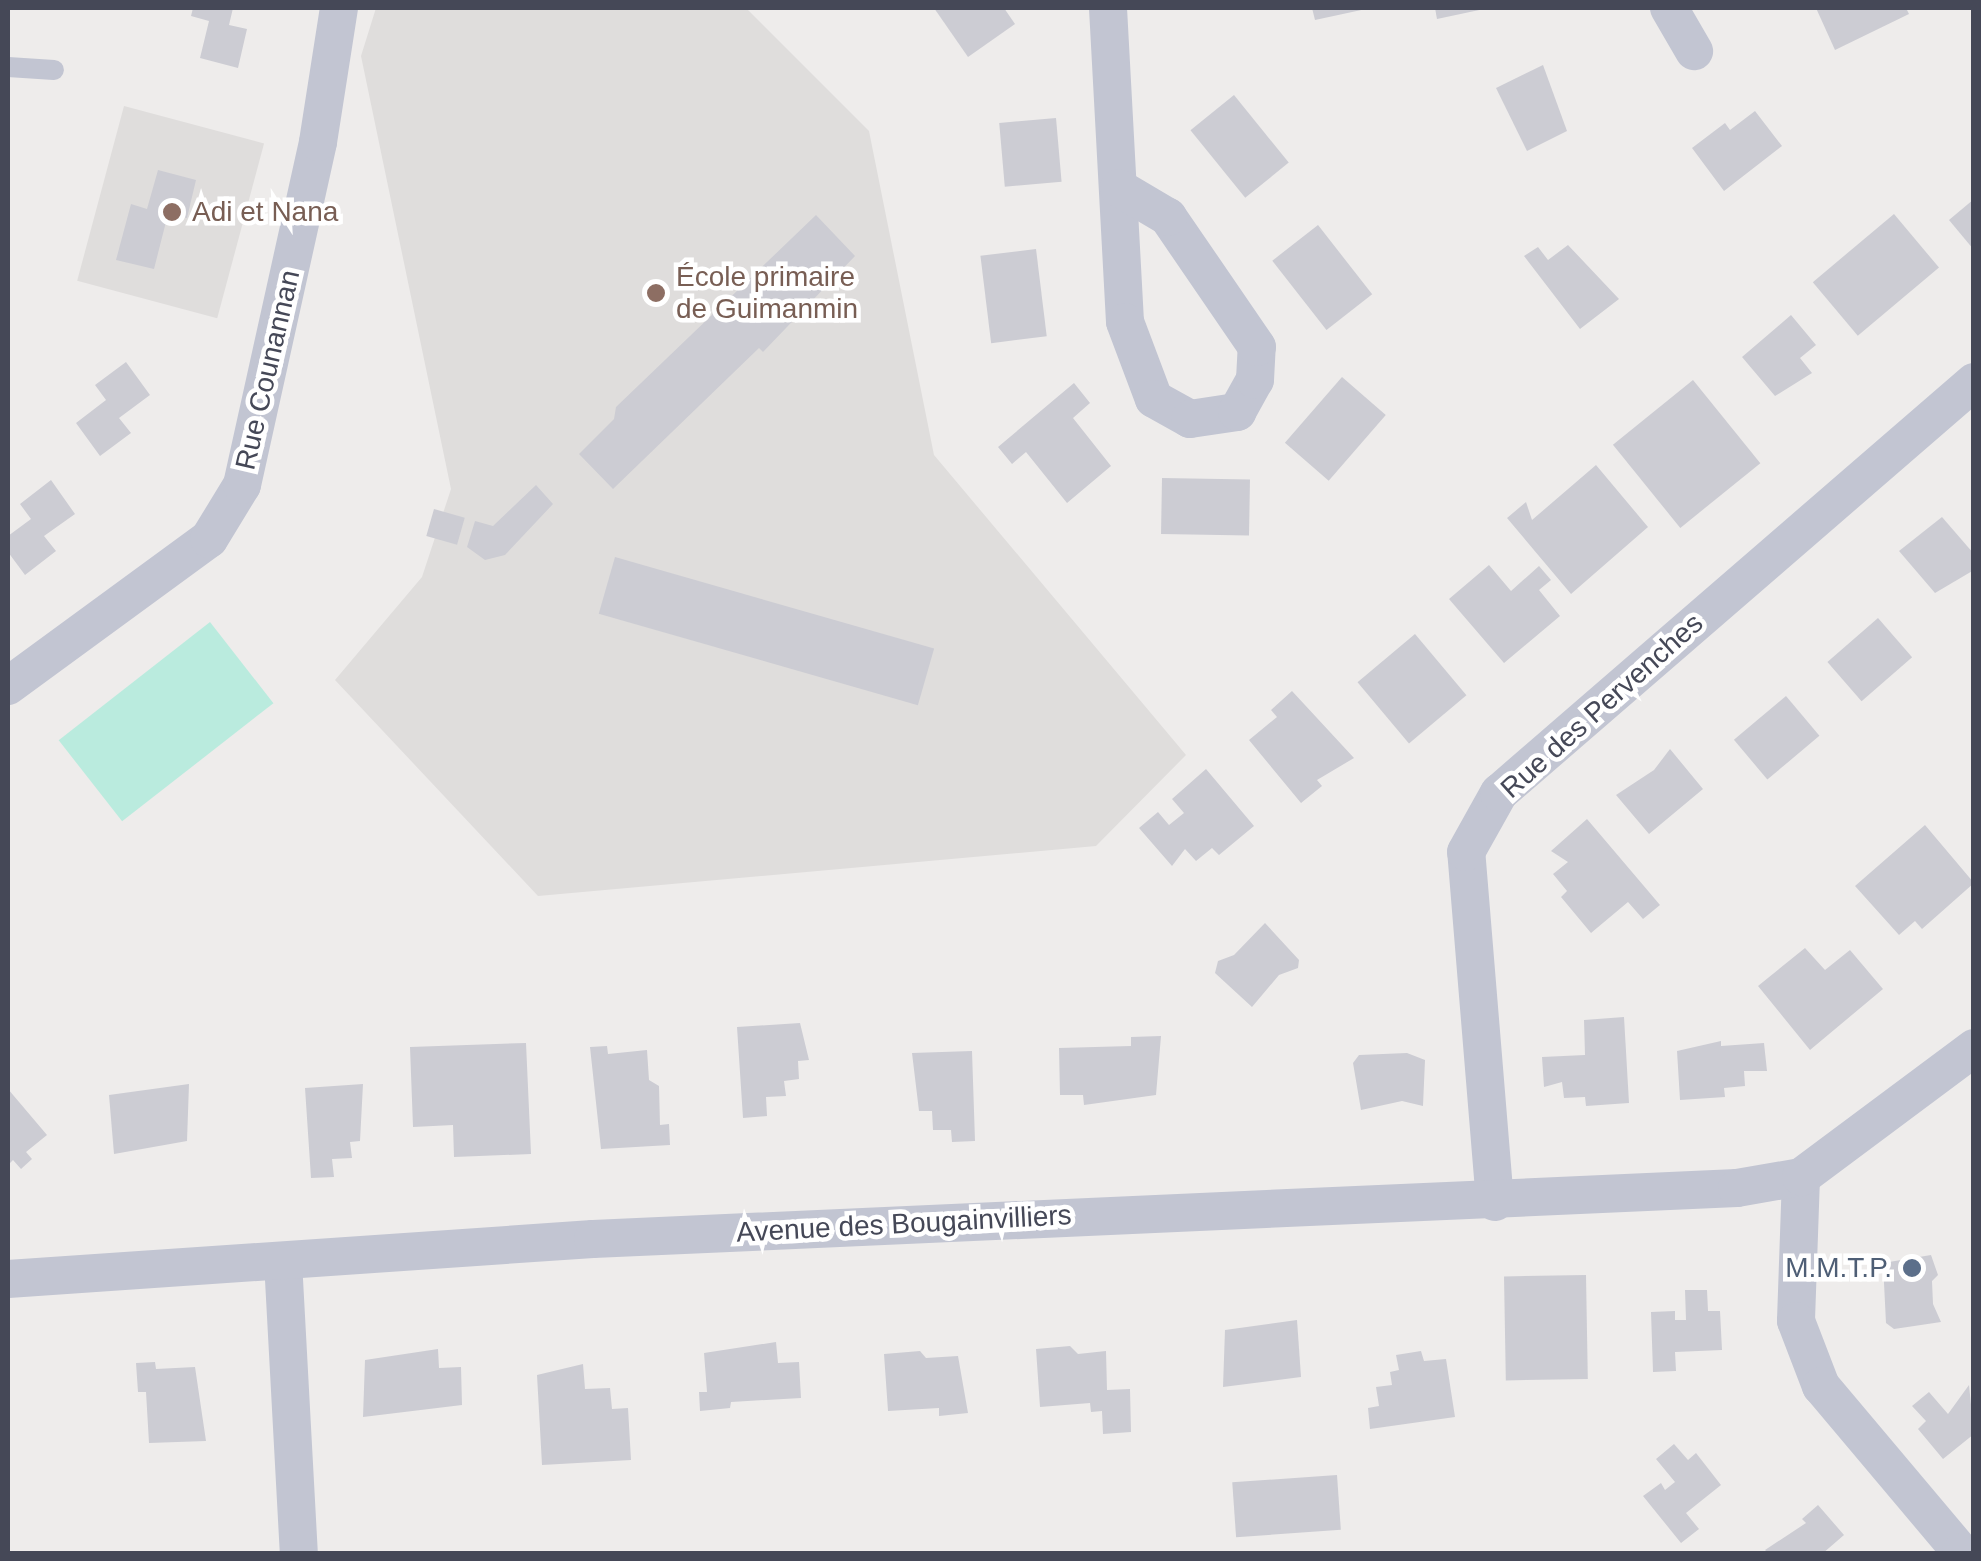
<!DOCTYPE html>
<html>
<head>
<meta charset="utf-8">
<style>
  body { margin:0 }
  #map { position:relative; width:1981px; height:1561px; overflow:hidden; background:#eeeceb; font-family:Arial,sans-serif }
  div>[style] { position:absolute }
  .education>* { inset:0; background:#dfdddc; transform-origin:0 0 }
  .green>* { inset:0; background:#baebde; transform-origin:0 0 }
  .building>* { inset:0; background:#ccccd3; transform-origin:0 0 }
  .lane>* { height:20px; margin:-10px; padding:0 10px; transform-origin:10px; border-radius:10px; background:#c2c5d2 }
  .street>* { height:38px; margin:-19px; padding:0 19px; transform-origin:19px; border-radius:19px; background:#c2c5d2 }
  .dots>* { width:28px; height:28px; translate:-50% -50%; box-sizing:border-box; border:5px solid #fff; border-radius:50% }
  span { translate:-50% -50%; white-space:nowrap; text-align:center; line-height:1.15; -webkit-text-stroke:9px #fff; paint-order:stroke }
  .education-label { font-size:28px; color:#785e54 }
  .left { translate:0 -50%; text-align:left }
  .street-label { font-size:28px; color:#454857 }
  .service-label { font-size:28px; color:#4e5e75 }
  .right { translate:-100% -50%; text-align:right }
  .frame { position:absolute; inset:0; border:10px solid #454857; pointer-events:none }
</style>
</head>
<body>
<div id="map">
  <div class="education">
    <div style="clip-path:polygon(376px 8px,746px 8px,869px 131px,934px 455px,1186px 755px,1096px 846px,538px 896px,335px 680px,422px 577px,451px 489px,361px 56px)"></div>
    <div style="left:124px;top:106px;width:145px;height:181px;rotate:15deg"></div>
  </div>
  <div class="green">
    <div style="left:210px;top:622px;width:103px;height:192px;rotate:52deg"></div>
  </div>
  <div class="building">
    <div style="clip-path:polygon(193px 8px,233px 8px,229px 25px,247px 29px,238px 68px,200px 58px,209px 21px,191px 16px)"></div>
    <div style="clip-path:polygon(934px 8px,1004px 8px,1015px 24px,968px 57px)"></div>
    <div style="clip-path:polygon(1312px 8px,1365px 8px,1366px 9px,1315px 20px)"></div>
    <div style="clip-path:polygon(1435px 8px,1483px 8px,1484px 9px,1437px 19px)"></div>
    <div style="clip-path:polygon(1816px 8px,1906px 8px,1909px 14px,1835px 50px)"></div>
    <div style="clip-path:polygon(1543px 65px,1567px 131px,1527px 151px,1496px 88px)"></div>
    <div style="left:1234px;top:95px;width:87px;height:56px;rotate:51deg"></div>
    <div style="clip-path:polygon(1755px 111px,1782px 146px,1724px 191px,1692px 148px,1725px 123px,1730px 130px)"></div>
    <div style="left:1056px;top:118px;width:64px;height:57px;rotate:85deg"></div>
    <div style="clip-path:polygon(158px 170px,196px 180px,187px 218px,168px 214px,154px 269px,116px 260px,131px 204px,147px 209px)"></div>
    <div style="clip-path:polygon(1974px 199px,1974px 250px,1949px 220px)"></div>
    <div style="left:1894px;top:214px;width:70px;height:106px;rotate:50deg"></div>
    <div style="clip-path:polygon(816px 215px,855px 256px,763px 352px,759px 348px,613px 489px,579px 454px,614px 419px,616px 407px)"></div>
    <div style="left:1318px;top:225px;width:88px;height:58px;rotate:52deg"></div>
    <div style="clip-path:polygon(1568px 245px,1619px 299px,1580px 329px,1524px 256px,1538px 247px,1548px 260px)"></div>
    <div style="left:1036px;top:249px;width:88px;height:56px;rotate:83deg"></div>
    <div style="clip-path:polygon(1791px 315px,1816px 345px,1800px 358px,1812px 373px,1775px 396px,1742px 357px)"></div>
    <div style="clip-path:polygon(126px 362px,150px 395px,119px 418px,131px 433px,100px 456px,76px 423px,106px 400px,95px 385px)"></div>
    <div style="left:1342px;top:377px;width:58px;height:87px;rotate:41deg"></div>
    <div style="left:1693px;top:380px;width:107px;height:103px;rotate:51deg"></div>
    <div style="clip-path:polygon(1074px 383px,1090px 403px,1073px 418px,1111px 466px,1067px 503px,1026px 452px,1012px 464px,998px 447px)"></div>
    <div style="clip-path:polygon(1596px 465px,1648px 527px,1571px 594px,1507px 518px,1526px 502px,1532px 520px)"></div>
    <div style="left:1162px;top:478px;width:88px;height:56px;rotate:1deg"></div>
    <div style="clip-path:polygon(51px 480px,75px 514px,44px 536px,56px 551px,25px 575px,8px 552px,8px 536px,31px 519px,20px 504px)"></div>
    <div style="clip-path:polygon(536px 485px,553px 504px,505px 555px,485px 560px,467px 547px,475px 521px,493px 526px)"></div>
    <div style="left:434px;top:509px;width:32px;height:28px;rotate:16deg"></div>
    <div style="clip-path:polygon(1942px 517px,1974px 554px,1974px 570px,1935px 593px,1899px 551px)"></div>
    <div style="left:615px;top:557px;width:332px;height:59px;rotate:16deg"></div>
    <div style="clip-path:polygon(1489px 565px,1511px 591px,1539px 566px,1551px 580px,1539px 590px,1560px 616px,1504px 663px,1449px 599px)"></div>
    <div style="left:1878px;top:618px;width:52px;height:67px;rotate:49deg"></div>
    <div style="left:1415px;top:634px;width:80px;height:75px;rotate:50deg"></div>
    <div style="clip-path:polygon(1292px 691px,1354px 758px,1317px 780px,1322px 786px,1301px 803px,1249px 740px,1277px 717px,1271px 710px)"></div>
    <div style="left:1786px;top:696px;width:52px;height:68px;rotate:50deg"></div>
    <div style="clip-path:polygon(1670px 749px,1703px 789px,1649px 834px,1616px 795px,1654px 770px)"></div>
    <div style="clip-path:polygon(1206px 769px,1254px 826px,1219px 855px,1212px 848px,1196px 861px,1185px 849px,1172px 866px,1139px 828px,1158px 812px,1169px 825px,1184px 813px,1172px 799px)"></div>
    <div style="clip-path:polygon(1587px 819px,1660px 905px,1643px 919px,1628px 902px,1591px 933px,1561px 897px,1567px 891px,1553px 874px,1568px 862px,1551px 851px)"></div>
    <div style="clip-path:polygon(1925px 825px,1974px 883px,1922px 929px,1915px 921px,1899px 935px,1855px 886px)"></div>
    <div style="clip-path:polygon(1265px 923px,1299px 960px,1298px 968px,1279px 975px,1252px 1007px,1215px 973px,1218px 961px,1234px 955px)"></div>
    <div style="clip-path:polygon(1805px 948px,1825px 970px,1850px 950px,1883px 989px,1810px 1050px,1758px 986px)"></div>
    <div style="clip-path:polygon(1624px 1017px,1629px 1103px,1586px 1106px,1585px 1097px,1564px 1098px,1562px 1082px,1544px 1087px,1542px 1057px,1585px 1055px,1584px 1020px)"></div>
    <div style="clip-path:polygon(800px 1023px,809px 1060px,798px 1061px,799px 1079px,784px 1081px,786px 1096px,766px 1097px,767px 1116px,743px 1118px,737px 1027px)"></div>
    <div style="clip-path:polygon(1161px 1036px,1156px 1095px,1084px 1105px,1083px 1095px,1060px 1095px,1059px 1048px,1131px 1046px,1131px 1037px)"></div>
    <div style="clip-path:polygon(1721px 1041px,1721px 1046px,1764px 1043px,1767px 1071px,1744px 1071px,1745px 1086px,1724px 1088px,1725px 1097px,1680px 1100px,1677px 1051px)"></div>
    <div style="clip-path:polygon(526px 1043px,531px 1154px,454px 1157px,453px 1125px,413px 1127px,410px 1047px)"></div>
    <div style="clip-path:polygon(607px 1046px,608px 1054px,647px 1050px,649px 1080px,659px 1086px,660px 1125px,669px 1124px,670px 1145px,601px 1149px,590px 1047px)"></div>
    <div style="clip-path:polygon(972px 1051px,975px 1141px,952px 1142px,951px 1130px,933px 1130px,932px 1111px,919px 1111px,912px 1053px)"></div>
    <div style="clip-path:polygon(1407px 1053px,1425px 1060px,1423px 1106px,1402px 1101px,1361px 1110px,1353px 1063px,1359px 1055px)"></div>
    <div style="clip-path:polygon(189px 1084px,187px 1141px,114px 1154px,109px 1095px)"></div>
    <div style="clip-path:polygon(363px 1084px,360px 1141px,350px 1142px,352px 1158px,332px 1159px,334px 1177px,311px 1178px,305px 1088px)"></div>
    <div style="clip-path:polygon(8px 1089px,47px 1135px,26px 1152px,32px 1159px,21px 1169px,13px 1160px,8px 1165px)"></div>
    <div style="clip-path:polygon(1931px 1255px,1938px 1275px,1932px 1281px,1933px 1304px,1941px 1322px,1894px 1329px,1886px 1323px,1883px 1263px)"></div>
    <div style="left:1586px;top:1275px;width:104px;height:82px;rotate:89deg"></div>
    <div style="clip-path:polygon(1685px 1290px,1707px 1290px,1708px 1311px,1720px 1311px,1722px 1350px,1675px 1352px,1676px 1371px,1653px 1372px,1651px 1312px,1675px 1311px,1675px 1320px,1686px 1320px)"></div>
    <div style="clip-path:polygon(1297px 1320px,1301px 1377px,1223px 1387px,1225px 1330px)"></div>
    <div style="clip-path:polygon(776px 1342px,778px 1363px,799px 1362px,801px 1398px,731px 1402px,730px 1408px,700px 1411px,699px 1392px,707px 1392px,704px 1353px)"></div>
    <div style="clip-path:polygon(1070px 1346px,1078px 1354px,1106px 1351px,1107px 1390px,1130px 1389px,1131px 1432px,1103px 1434px,1102px 1411px,1091px 1412px,1090px 1403px,1040px 1407px,1036px 1349px)"></div>
    <div style="clip-path:polygon(438px 1349px,439px 1368px,461px 1367px,462px 1405px,363px 1417px,365px 1360px)"></div>
    <div style="clip-path:polygon(920px 1351px,926px 1358px,958px 1356px,968px 1413px,939px 1416px,939px 1408px,888px 1411px,884px 1354px)"></div>
    <div style="clip-path:polygon(1421px 1351px,1424px 1361px,1446px 1359px,1455px 1417px,1370px 1429px,1368px 1408px,1379px 1406px,1376px 1387px,1392px 1385px,1390px 1372px,1399px 1370px,1396px 1355px)"></div>
    <div style="clip-path:polygon(155px 1362px,156px 1369px,195px 1367px,206px 1441px,149px 1443px,146px 1392px,138px 1392px,136px 1363px)"></div>
    <div style="clip-path:polygon(583px 1364px,585px 1389px,610px 1388px,612px 1409px,628px 1408px,631px 1460px,542px 1465px,537px 1375px)"></div>
    <div style="clip-path:polygon(1969px 1385px,1974px 1434px,1943px 1459px,1918px 1429px,1926px 1421px,1912px 1406px,1929px 1392px,1948px 1414px)"></div>
    <div style="clip-path:polygon(1674px 1444px,1688px 1460px,1696px 1453px,1721px 1485px,1686px 1513px,1699px 1529px,1681px 1543px,1643px 1496px,1661px 1483px,1665px 1490px,1675px 1482px,1656px 1459px)"></div>
    <div style="left:1337px;top:1475px;width:55px;height:105px;rotate:86deg"></div>
    <div style="clip-path:polygon(1818px 1505px,1844px 1535px,1822px 1554px,1769px 1554px,1765px 1550px,1806px 1523px,1802px 1519px)"></div>
  </div>
  <div class="lane">
    <div style="left:8px;top:67px;width:46px;rotate:3.7deg"></div>
  </div>
  <div class="street">
    <div style="left:1108px;top:8px;width:314px;rotate:86.9deg"></div>
    <div style="left:1125px;top:322px;width:82px;rotate:69.4deg"></div>
    <div style="left:1154px;top:399px;width:41px;rotate:29.1deg"></div>
    <div style="left:1190px;top:419px;width:48px;rotate:-8.5deg"></div>
    <div style="left:1237px;top:412px;width:37px;rotate:-61deg"></div>
    <div style="left:1255px;top:380px;width:33px;rotate:-87deg"></div>
    <div style="left:1257px;top:347px;width:158px;rotate:-124.4deg"></div>
    <div style="left:1168px;top:217px;width:57px;rotate:-149.4deg"></div>
    <div style="left:1669px;top:8px;width:50px;rotate:59.8deg"></div>
    <div style="left:8px;top:686px;width:249px;rotate:-36.2deg"></div>
    <div style="left:209px;top:539px;width:63px;rotate:-58.6deg"></div>
    <div style="left:242px;top:485px;width:351px;rotate:-77.5deg"></div>
    <div style="left:318px;top:142px;width:136px;rotate:-81.1deg"></div>
    <div style="left:1801px;top:1177px;width:144px;rotate:92deg"></div>
    <div style="left:1796px;top:1321px;width:70px;rotate:69deg"></div>
    <div style="left:1821px;top:1386px;width:217px;rotate:49.9deg"></div>
    <div style="left:1961px;top:1552px;width:7px;rotate:16deg"></div>
    <div style="left:1495px;top:1202px;width:351px;rotate:-94.7deg"></div>
    <div style="left:1466px;top:852px;width:68px;rotate:-60.8deg"></div>
    <div style="left:1499px;top:793px;width:628px;rotate:-40.87deg"></div>
    <div style="left:283px;top:1261px;width:293px;rotate:86.9deg"></div>
    <div style="left:8px;top:1279px;width:586px;rotate:-3.91deg"></div>
    <div style="left:593px;top:1239px;width:1145px;rotate:-2.55deg"></div>
    <div style="left:1737px;top:1188px;width:65px;rotate:-9.8deg"></div>
    <div style="left:1801px;top:1177px;width:216px;rotate:-36.7deg"></div>
  </div>
  <div class="dots">
    <div style="left:172px;top:212px;background:#8d6e63"></div>
    <div style="left:656px;top:293px;background:#8d6e63"></div>
    <div style="left:1912px;top:1268px;background:#5c6f8a"></div>
  </div>
  <div class="education-label">
    <span class="left" style="left:192px;top:212px">Adi et Nana</span>
    <span class="left" style="left:676px;top:293px">École primaire<br>de Guimanmin</span>
  </div>
  <div class="street-label">
    <span style="left:268px;top:370px;rotate:-77deg">Rue Counannan</span>
    <span style="left:1602px;top:706px;rotate:-42deg">Rue des Pervenches</span>
    <span style="left:904px;top:1224px;rotate:-3deg">Avenue des Bougainvilliers</span>
  </div>
  <div class="service-label">
    <span class="right" style="left:1892px;top:1268px">M.M.T.P.</span>
  </div>
  <div class="frame"></div>
</div>
</body>
</html>
